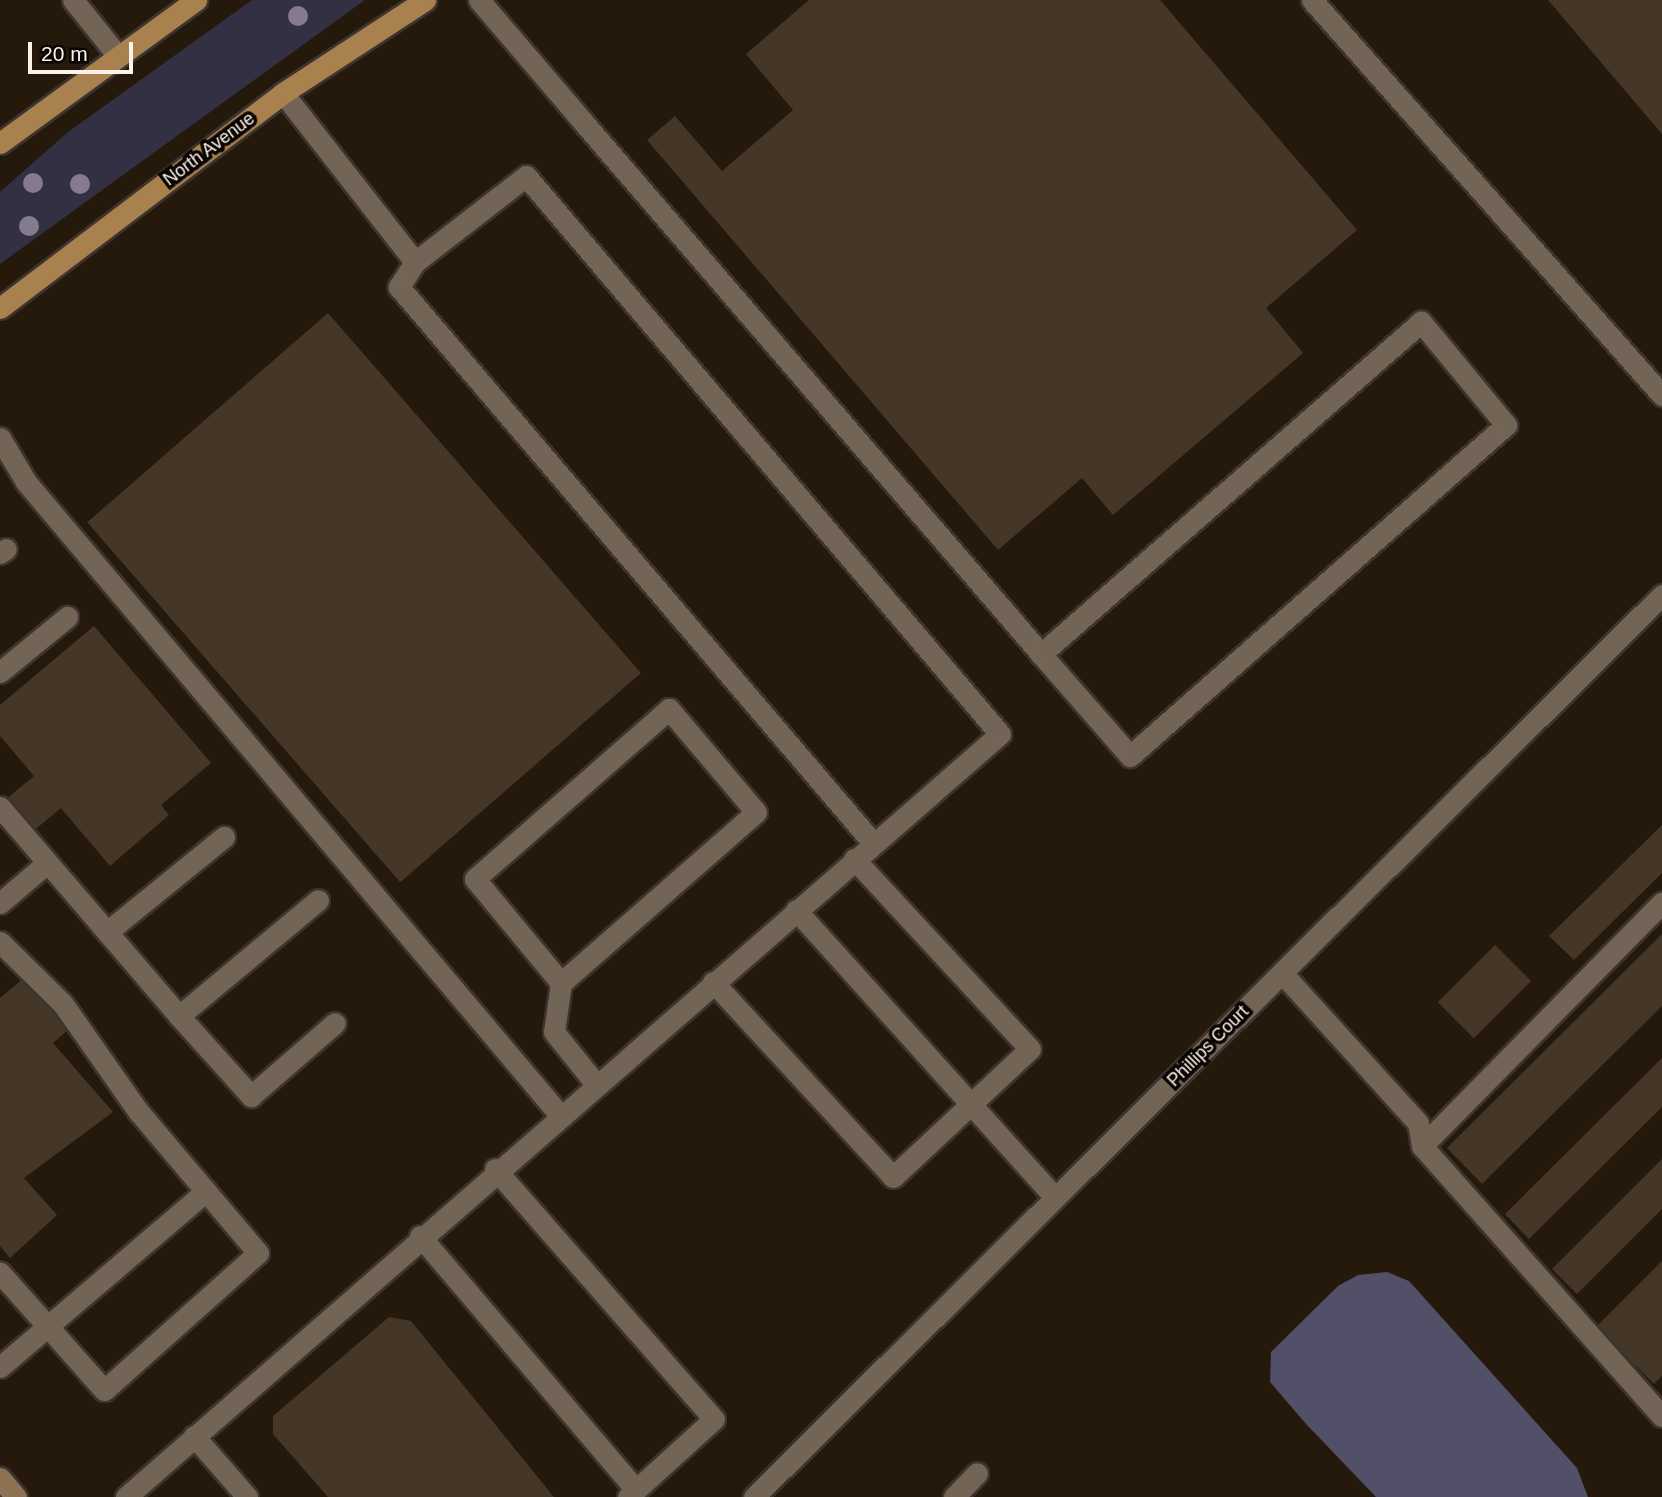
<!DOCTYPE html>
<html>
<head>
<meta charset="utf-8">
<style>
  body { margin:0 }
  #map { position:relative; width:1662px; height:1497px; overflow:hidden; background:#24190b; font-family:Arial,sans-serif }
  div>[style] { position:absolute }
  .green>* { inset:0; background:#333043 }
  .water>* { inset:0; background:#524f69 }
  .building>* { inset:0; background:#443728; transform-origin:0 0 }
  .roads { filter:drop-shadow(2px 0 #3d342f) drop-shadow(-2px 0 #3d342f) drop-shadow(0 2px #3d342f) drop-shadow(0 -2px #3d342f) }
  .lane>* { height:21px; margin:-10.5px; padding:0 10.5px; transform-origin:10.5px; border-radius:10.5px; background:#736555 }
  .street>* { height:21px; margin:-10.5px; padding:0 10.5px; transform-origin:10.5px; border-radius:10.5px; background:#736555 }
  .secondary>* { height:21px; margin:-10.5px; padding:0 10.5px; transform-origin:10.5px; border-radius:10.5px; background:#8e7352 }
  .primary>* { height:21px; margin:-10.5px; padding:0 10.5px; transform-origin:10.5px; border-radius:10.5px; background:#a8814f }
  .trees>* { width:20px; height:20px; margin:-10px; border-radius:50%; background:#847c8d }
  span { translate:-50% -50%; white-space:nowrap; text-align:center; line-height:1.15; -webkit-text-stroke:7px #0a0502; paint-order:stroke }
  .street-label { font-size:18px; color:#fbf2e9 }
  .scale { position:absolute; left:28px; top:42px; width:105px; height:32px; box-sizing:border-box; border:4px solid #fbf2e9; border-top:0; padding-left:9px; font-size:21px; line-height:24px; white-space:nowrap; color:#fbf2e9; -webkit-text-stroke:5px #0a0502; paint-order:stroke }
</style>
</head>
<body>
<div id="map">
  <div class="green">
    <div style="clip-path:polygon(252px 0,365px 0,0 264px,0 192px,68px 132px)"></div>
  </div>
  <div class="water">
    <div style="clip-path:polygon(1387px 1272px,1409px 1281px,1577px 1468px,1588px 1497px,1376px 1497px,1307px 1425px,1270px 1382px,1271px 1352px,1338px 1286px,1358px 1275px)"></div>
  </div>
  <div class="building">
    <div style="clip-path:polygon(809px 0,1160px 0,1357px 230px,1266px 308px,1303px 353px,1113px 515px,1082px 478px,998px 550px,647px 140px,675px 116px,722px 171px,793px 110px,746px 54px)"></div>
    <div style="clip-path:polygon(1548px 0,1662px 0,1662px 134px)"></div>
    <div style="left:328px;top:313px;width:477px;height:319px;rotate:49deg"></div>
    <div style="clip-path:polygon(94px 626px,211px 763px,161px 805px,169px 815px,110px 866px,61px 808px,32px 832px,5px 800px,34px 776px,0 736px,0 705px)"></div>
    <div style="clip-path:polygon(1662px 825px,1662px 873px,1574px 960px,1549px 936px)"></div>
    <div style="clip-path:polygon(1662px 934px,1662px 1006px,1482px 1184px,1447px 1148px)"></div>
    <div style="left:1495px;top:945px;width:51px;height:81px;rotate:45deg"></div>
    <div style="clip-path:polygon(25px 977px,69px 1029px,53px 1043px,113px 1112px,24px 1178px,57px 1215px,10px 1258px,0 1246px,0 998px)"></div>
    <div style="clip-path:polygon(1662px 1058px,1662px 1107px,1529px 1239px,1505px 1214px)"></div>
    <div style="clip-path:polygon(1662px 1159px,1662px 1209px,1577px 1294px,1552px 1269px)"></div>
    <div style="clip-path:polygon(1662px 1261px,1662px 1376px,1654px 1384px,1596px 1327px)"></div>
    <div style="clip-path:polygon(389px 1317px,411px 1321px,554px 1497px,328px 1497px,273px 1434px,273px 1416px)"></div>
  </div>
  <div class="roads">
    <div class="lane">
      <div style="left:73px;top:0;width:72px;rotate:51.2deg"></div>
      <div style="left:479px;top:0;width:162px;rotate:49.5deg"></div>
      <div style="left:584px;top:123px;width:701px;rotate:49.28deg"></div>
      <div style="left:1041px;top:654px;width:135px;rotate:48.9deg"></div>
      <div style="left:1130px;top:756px;width:501px;rotate:-41.36deg"></div>
      <div style="left:1506px;top:425px;width:134px;rotate:-129.5deg"></div>
      <div style="left:1421px;top:322px;width:505px;rotate:138.86deg"></div>
      <div style="left:1312px;top:0;width:528px;rotate:48.46deg"></div>
      <div style="left:415px;top:262px;width:30px;rotate:123deg"></div>
      <div style="left:399px;top:287px;width:731px;rotate:49.55deg"></div>
      <div style="left:0;top:438px;width:51px;rotate:59.4deg"></div>
      <div style="left:26px;top:482px;width:827px;rotate:49.86deg"></div>
      <div style="left:0;top:553px;width:7px;rotate:-34deg"></div>
      <div style="left:0;top:672px;width:87px;rotate:-39.4deg"></div>
      <div style="left:0;top:807px;width:275px;rotate:49.4deg"></div>
      <div style="left:179px;top:1016px;width:181px;rotate:-39.8deg"></div>
      <div style="left:0;top:903px;width:62px;rotate:-40.4deg"></div>
      <div style="left:796px;top:910px;width:387px;rotate:48deg"></div>
      <div style="left:107px;top:932px;width:151px;rotate:-39.1deg"></div>
      <div style="left:0;top:942px;width:88px;rotate:44.5deg"></div>
      <div style="left:63px;top:1004px;width:131px;rotate:55deg"></div>
      <div style="left:138px;top:1111px;width:186px;rotate:49.8deg"></div>
      <div style="left:258px;top:1253px;width:206px;rotate:138.3deg"></div>
      <div style="left:104px;top:1390px;width:157px;rotate:-131.6deg"></div>
      <div style="left:1282px;top:973px;width:202px;rotate:47.8deg"></div>
      <div style="left:1418px;top:1123px;width:23px;rotate:80deg"></div>
      <div style="left:1422px;top:1146px;width:361px;rotate:48.4deg"></div>
      <div style="left:713px;top:982px;width:265px;rotate:47.3deg"></div>
      <div style="left:893px;top:1177px;width:187px;rotate:-43.1deg"></div>
      <div style="left:1030px;top:1049px;width:259px;rotate:-132.8deg"></div>
      <div style="left:561px;top:983px;width:259px;rotate:-41.2deg"></div>
      <div style="left:756px;top:812px;width:135px;rotate:-130.2deg"></div>
      <div style="left:669px;top:709px;width:258px;rotate:138.8deg"></div>
      <div style="left:475px;top:879px;width:135px;rotate:50.4deg"></div>
      <div style="left:561px;top:983px;width:49px;rotate:98.1deg"></div>
      <div style="left:554px;top:1032px;width:65px;rotate:51.2deg"></div>
      <div style="left:179px;top:1016px;width:108px;rotate:48deg"></div>
      <div style="left:251px;top:1096px;width:111px;rotate:-41deg"></div>
      <div style="left:1422px;top:1146px;width:342px;rotate:-45.4deg"></div>
      <div style="left:495px;top:1169px;width:332px;rotate:48.8deg"></div>
      <div style="left:714px;top:1419px;width:116px;rotate:137.8deg"></div>
      <div style="left:420px;top:1236px;width:333px;rotate:49.6deg"></div>
      <div style="left:0;top:1367px;width:271px;rotate:-40.5deg"></div>
      <div style="left:194px;top:1436px;width:81px;rotate:49deg"></div>
      <div style="left:126px;top:1497px;width:1160px;rotate:-41.12deg"></div>
      <div style="left:1000px;top:734px;width:732px;rotate:-130.35deg"></div>
      <div style="left:526px;top:176px;width:140px;rotate:142.2deg"></div>
      <div style="left:415px;top:262px;width:214px;rotate:-128deg"></div>
      <div style="left:954px;top:1497px;width:33px;rotate:-46deg"></div>
    </div>
    <div class="street">
      <div style="left:754px;top:1497px;width:1280px;rotate:-44.81deg"></div>
    </div>
    <div class="secondary">
      <div style="left:0;top:1478px;width:25px;rotate:50deg"></div>
    </div>
    <div class="primary">
      <div style="left:0;top:143px;width:243px;rotate:-36.1deg"></div>
      <div style="left:0;top:308px;width:355px;rotate:-37.2deg"></div>
      <div style="left:283px;top:93px;width:170px;rotate:-33.2deg"></div>
    </div>
  </div>
  <div class="trees">
    <div style="left:298px;top:16px"></div>
    <div style="left:33px;top:183px"></div>
    <div style="left:80px;top:184px"></div>
    <div style="left:29px;top:226px"></div>
  </div>
  <div class="street-label">
    <span style="left:209px;top:149px;rotate:-37deg">North Avenue</span>
    <span style="left:1208px;top:1046px;rotate:-45deg">Phillips Court</span>
  </div>
  <div class="scale">20 m</div>
</div>
</body>
</html>
